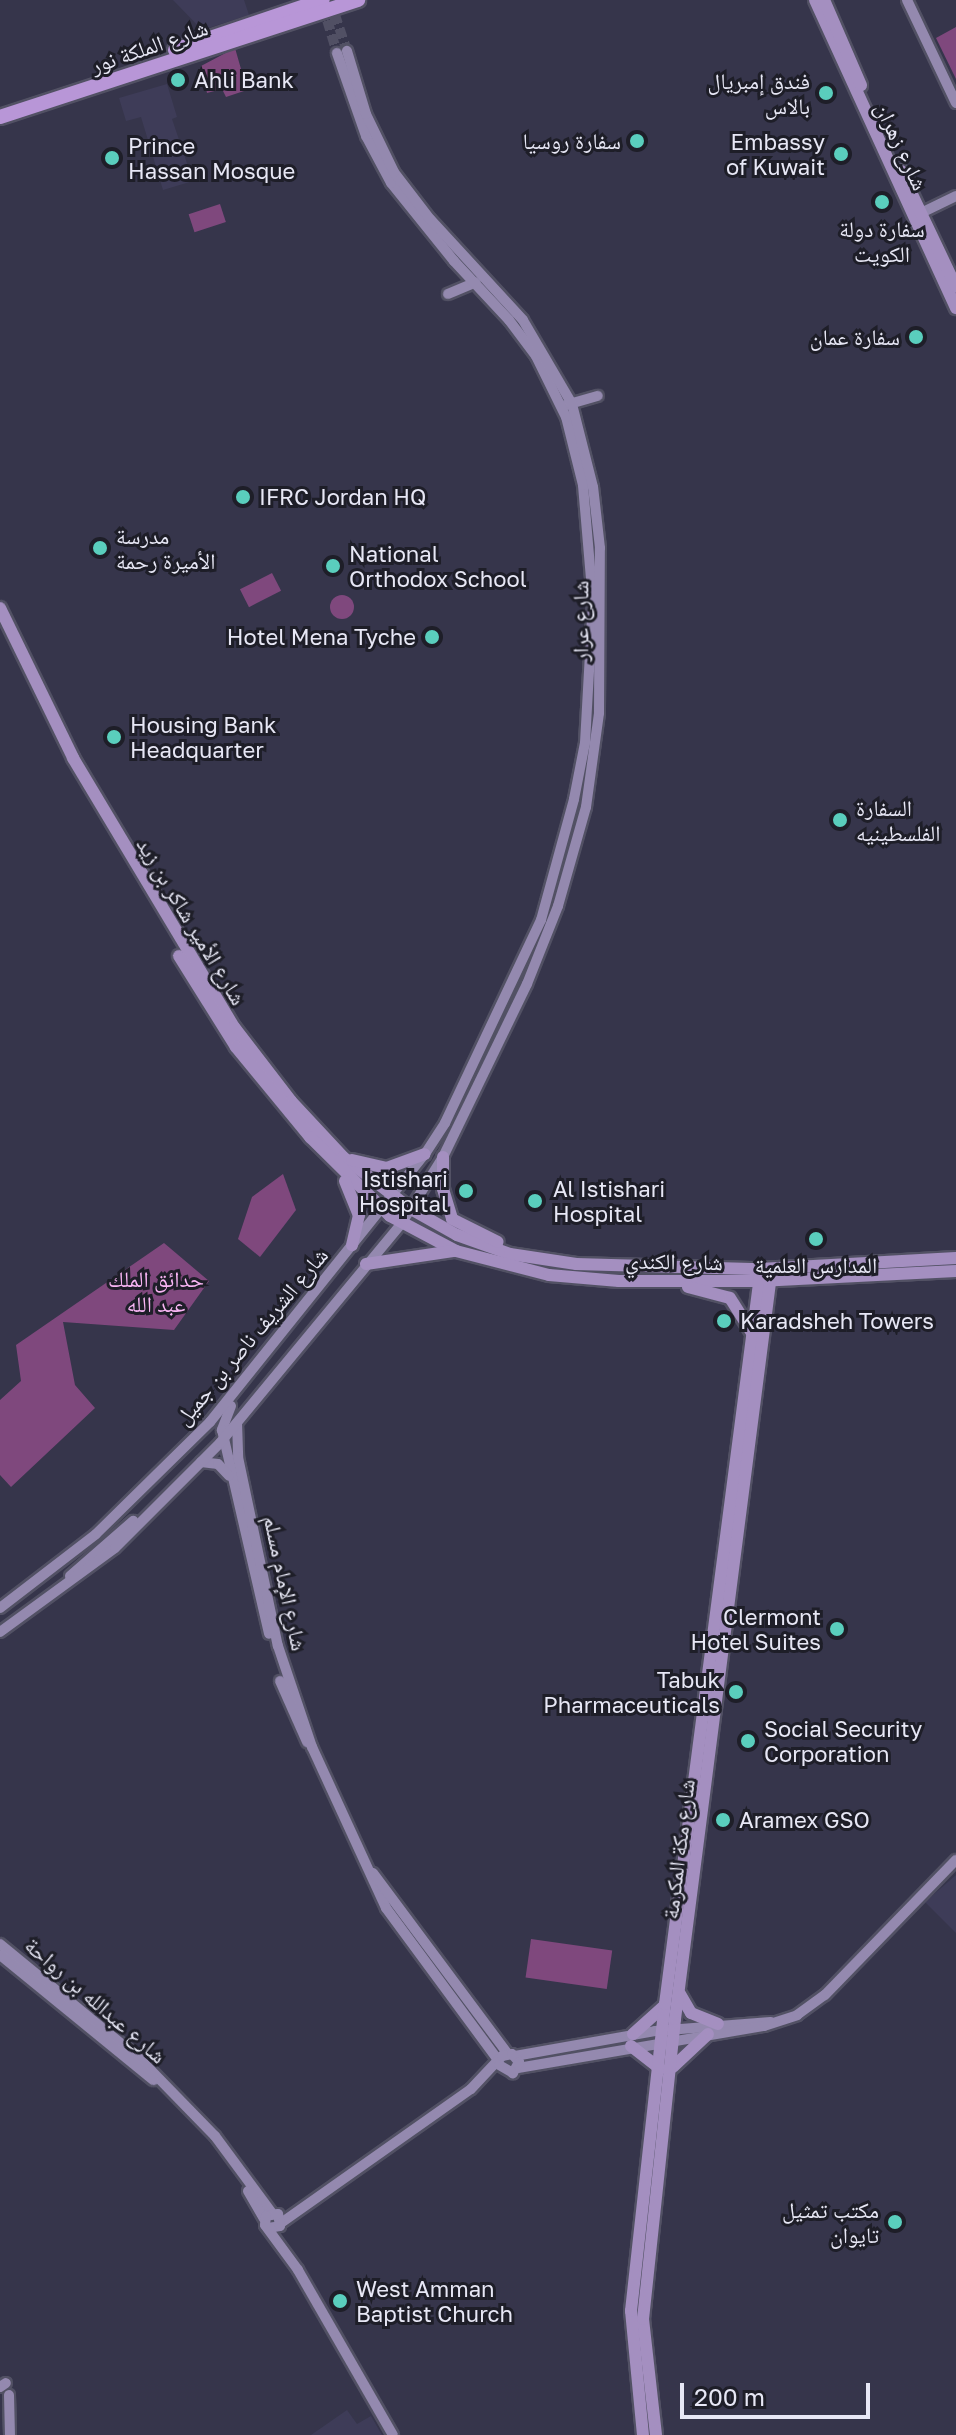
<!DOCTYPE html>
<html>
<head>
<meta charset="utf-8">
<style>
  body { margin:0 }
  #map { position:relative; width:956px; height:2435px; overflow:hidden; background:#36354b; font-family:"Golos Text","Noto Naskh Arabic",sans-serif }
  div>[style] { position:absolute }
  .built>* { inset:0; background:#3e3c58 }
  .green>* { inset:0; background:#7f487d; transform-origin:0 0 }
  .round { border-radius:50% }
  .secondary-tunnel>* { height:10px; margin-top:-5px; transform-origin:0; background:repeating-linear-gradient(90deg,#515064 0 10px,transparent 0 15px) }
  .roads { filter:drop-shadow(2px 0 #525164) drop-shadow(-2px 0 #525164) drop-shadow(0 2px #525164) drop-shadow(0 -2px #525164) }
  .secondary>* { height:10px; margin:-5px; padding:0 5px; transform-origin:5px; border-radius:5px; background:#9489af }
  .primary>* { height:12px; margin:-6px; padding:0 6px; transform-origin:6px; border-radius:6px; background:#a48fc0 }
  .highway>* { height:14px; margin:-7px; padding:0 7px; transform-origin:7px; border-radius:7px; background:#b896d7 }
  .dots>* { width:22px; height:22px; translate:-50% -50%; box-sizing:border-box; border:4px solid #1e1e28; border-radius:50% }
  span { translate:-50% -50%; white-space:nowrap; text-align:center; line-height:1.15; -webkit-text-stroke:6px #1e1e28; paint-order:stroke }
  .street-label { font-size:22px; color:#e7e7f5 }
  .poi-label { font-size:22px; color:#e7e7f5 }
  .left { translate:0 -50%; text-align:left }
  .right { translate:-100% -50%; text-align:right }
  .park-label { font-size:22px; color:#fab6f5 }
  .scale { position:absolute; left:680px; top:2383px; width:190px; height:36px; box-sizing:border-box; border:4px solid #e7e7f5; border-top:0; padding-left:10px; font-size:24px; line-height:28px; white-space:nowrap; color:#e7e7f5; -webkit-text-stroke:6px #1e1e28; paint-order:stroke }
</style>
</head>
<body>
<div id="map">
  <div class="built">
    <div style="clip-path:polygon(173px 0,244px 0,249px 15px,202px 30px)"></div>
    <div style="clip-path:polygon(167px 84px,177px 117px,172px 119px,193px 181px,163px 190px,141px 117px,126px 121px,119px 98px)"></div>
    <div style="clip-path:polygon(956px 1875px,956px 1933px,925px 1902px)"></div>
    <div style="clip-path:polygon(347px 2410px,357px 2424px,371px 2416px,382px 2435px,311px 2435px)"></div>
  </div>
  <div class="green">
    <div style="clip-path:polygon(956px 27px,956px 79px,936px 38px)"></div>
    <div style="clip-path:polygon(235px 48px,247px 90px,226px 97px,222px 89px,207px 93px,201px 66px)"></div>
    <div style="left:220px;top:204px;width:19px;height:33px;rotate:72deg"></div>
    <div style="left:272px;top:573px;width:20px;height:36px;rotate:63deg"></div>
    <div class="round" style="left:330px;top:595px;width:24px;height:24px"></div>
    <div style="clip-path:polygon(283px 1174px,296px 1210px,260px 1257px,238px 1239px,252px 1197px)"></div>
    <div style="clip-path:polygon(164px 1243px,209px 1281px,174px 1330px,63px 1322px,75px 1385px,95px 1408px,11px 1487px,0 1475px,0 1400px,21px 1381px,16px 1345px)"></div>
    <div style="left:531px;top:1939px;width:82px;height:39px;rotate:8deg"></div>
  </div>
  <div class="secondary-tunnel">
    <div style="left:330px;top:0;width:54px;rotate:71.6deg"></div>
    <div style="left:323px;top:6px;width:49px;rotate:73.4deg"></div>
  </div>
  <div class="roads">
    <div class="secondary">
      <div style="left:907px;top:0;width:114px;rotate:64.6deg"></div>
      <div style="left:921px;top:213px;width:39px;rotate:-26deg"></div>
      <div style="left:448px;top:294px;width:30px;rotate:-23deg"></div>
      <div style="left:566px;top:405px;width:33px;rotate:-16deg"></div>
      <div style="left:231px;top:1406px;width:26px;rotate:111deg"></div>
      <div style="left:222px;top:1430px;width:209px;rotate:77deg"></div>
      <div style="left:237px;top:1423px;width:34px;rotate:88deg"></div>
      <div style="left:238px;top:1457px;width:193px;rotate:78.1deg"></div>
      <div style="left:278px;top:1646px;width:107px;rotate:71.4deg"></div>
      <div style="left:312px;top:1747px;width:177px;rotate:65.3deg"></div>
      <div style="left:386px;top:1908px;width:190px;rotate:53.6deg"></div>
      <div style="left:201px;top:1462px;width:17px;rotate:7deg"></div>
      <div style="left:218px;top:1464px;width:16px;rotate:47deg"></div>
      <div style="left:70px;top:1576px;width:84px;rotate:-41.1deg"></div>
      <div style="left:0;top:1608px;width:121px;rotate:-37.6deg"></div>
      <div style="left:96px;top:1534px;width:160px;rotate:-44.5deg"></div>
      <div style="left:210px;top:1422px;width:344px;rotate:-51.3deg"></div>
      <div style="left:425px;top:1154px;width:37px;rotate:-57deg"></div>
      <div style="left:445px;top:1123px;width:225px;rotate:-64.7deg"></div>
      <div style="left:541px;top:920px;width:125px;rotate:-74.7deg"></div>
      <div style="left:574px;top:799px;width:57px;rotate:-78.9deg"></div>
      <div style="left:585px;top:743px;width:141px;rotate:-86.8deg"></div>
      <div style="left:593px;top:602px;width:117px;rotate:-94.9deg"></div>
      <div style="left:583px;top:485px;width:70px;rotate:-104deg"></div>
      <div style="left:566px;top:417px;width:68px;rotate:-116.2deg"></div>
      <div style="left:536px;top:356px;width:45px;rotate:-126.9deg"></div>
      <div style="left:509px;top:320px;width:81px;rotate:-133deg"></div>
      <div style="left:454px;top:261px;width:100px;rotate:-128.9deg"></div>
      <div style="left:391px;top:183px;width:53px;rotate:-118deg"></div>
      <div style="left:366px;top:136px;width:88px;rotate:-109.3deg"></div>
      <div style="left:0;top:1632px;width:142px;rotate:-36.1deg"></div>
      <div style="left:115px;top:1548px;width:148px;rotate:-45deg"></div>
      <div style="left:220px;top:1443px;width:284px;rotate:-50.4deg"></div>
      <div style="left:401px;top:1224px;width:79px;rotate:-57.9deg"></div>
      <div style="left:443px;top:1157px;width:192px;rotate:-64.1deg"></div>
      <div style="left:527px;top:984px;width:84px;rotate:-68.3deg"></div>
      <div style="left:558px;top:906px;width:103px;rotate:-74.2deg"></div>
      <div style="left:586px;top:807px;width:95px;rotate:-82.1deg"></div>
      <div style="left:599px;top:713px;width:165px;rotate:-89.7deg"></div>
      <div style="left:600px;top:548px;width:61px;rotate:-96.5deg"></div>
      <div style="left:593px;top:487px;width:86px;rotate:-104.2deg"></div>
      <div style="left:572px;top:404px;width:97px;rotate:-120.3deg"></div>
      <div style="left:523px;top:320px;width:137px;rotate:-132.6deg"></div>
      <div style="left:430px;top:219px;width:59px;rotate:-127.5deg"></div>
      <div style="left:394px;top:172px;width:64px;rotate:-115.8deg"></div>
      <div style="left:366px;top:114px;width:66px;rotate:-106.8deg"></div>
      <div style="left:280px;top:1681px;width:67px;rotate:66.1deg"></div>
      <div style="left:373px;top:1873px;width:226px;rotate:53.3deg"></div>
      <div style="left:0;top:1944px;width:181px;rotate:39.4deg"></div>
      <div style="left:140px;top:2059px;width:107px;rotate:45.8deg"></div>
      <div style="left:215px;top:2136px;width:96px;rotate:53.5deg"></div>
      <div style="left:0;top:1955px;width:198px;rotate:39.2deg"></div>
      <div style="left:515px;top:2056px;width:142px;rotate:-10.1deg"></div>
      <div style="left:655px;top:2031px;width:116px;rotate:-4.4deg"></div>
      <div style="left:518px;top:2068px;width:250px;rotate:-9.7deg"></div>
      <div style="left:764px;top:2026px;width:35px;rotate:-18deg"></div>
      <div style="left:797px;top:2015px;width:34px;rotate:-36deg"></div>
      <div style="left:825px;top:1995px;width:188px;rotate:-45.9deg"></div>
      <div style="left:248px;top:2191px;width:32px;rotate:60deg"></div>
      <div style="left:281px;top:2223px;width:232px;rotate:-35.2deg"></div>
      <div style="left:471px;top:2089px;width:45px;rotate:-46.8deg"></div>
      <div style="left:502px;top:2056px;width:10px;rotate:-11deg"></div>
      <div style="left:512px;top:2054px;width:11px;rotate:49deg"></div>
      <div style="left:519px;top:2062px;width:13px;rotate:119deg"></div>
      <div style="left:513px;top:2073px;width:16px;rotate:-150deg"></div>
      <div style="left:268px;top:2228px;width:12px;rotate:-9deg"></div>
      <div style="left:280px;top:2226px;width:12px;rotate:-99deg"></div>
      <div style="left:278px;top:2214px;width:12px;rotate:171deg"></div>
      <div style="left:266px;top:2216px;width:9px;rotate:96deg"></div>
      <div style="left:265px;top:2225px;width:56px;rotate:53.7deg"></div>
      <div style="left:298px;top:2270px;width:190px;rotate:60.1deg"></div>
      <div style="left:0;top:2387px;width:7px;rotate:-34deg"></div>
      <div style="left:9px;top:2395px;width:40px;rotate:88.6deg"></div>
    </div>
    <div class="primary">
      <div style="left:815px;top:0;width:339px;rotate:65.4deg"></div>
      <div style="left:824px;top:0;width:93px;rotate:66.5deg"></div>
      <div style="left:901px;top:171px;width:128px;rotate:64.6deg"></div>
      <div style="left:0;top:608px;width:167px;rotate:64deg"></div>
      <div style="left:73px;top:758px;width:313px;rotate:59.1deg"></div>
      <div style="left:234px;top:1027px;width:93px;rotate:52.4deg"></div>
      <div style="left:291px;top:1101px;width:76px;rotate:47.1deg"></div>
      <div style="left:343px;top:1157px;width:86px;rotate:37.4deg"></div>
      <div style="left:411px;top:1209px;width:53px;rotate:29.5deg"></div>
      <div style="left:457px;top:1235px;width:56px;rotate:19.7deg"></div>
      <div style="left:510px;top:1254px;width:67px;rotate:8.6deg"></div>
      <div style="left:576px;top:1264px;width:184px;rotate:1.6deg"></div>
      <div style="left:760px;top:1269px;width:196px;rotate:-3.2deg"></div>
      <div style="left:179px;top:956px;width:107px;rotate:57.9deg"></div>
      <div style="left:236px;top:1047px;width:117px;rotate:50.6deg"></div>
      <div style="left:310px;top:1137px;width:112px;rotate:44.6deg"></div>
      <div style="left:390px;top:1216px;width:75px;rotate:27.9deg"></div>
      <div style="left:456px;top:1251px;width:96px;rotate:14.5deg"></div>
      <div style="left:549px;top:1275px;width:70px;rotate:4.9deg"></div>
      <div style="left:619px;top:1281px;width:140px"></div>
      <div style="left:759px;top:1281px;width:197px;rotate:-2.9deg"></div>
      <div style="left:443px;top:1157px;width:32px;rotate:90deg"></div>
      <div style="left:443px;top:1189px;width:31px;rotate:73deg"></div>
      <div style="left:452px;top:1219px;width:51px;rotate:26.6deg"></div>
      <div style="left:352px;top:1160px;width:36px;rotate:13deg"></div>
      <div style="left:387px;top:1168px;width:40px;rotate:-20.2deg"></div>
      <div style="left:345px;top:1181px;width:37px;rotate:68deg"></div>
      <div style="left:359px;top:1215px;width:31px;rotate:103deg"></div>
      <div style="left:366px;top:1264px;width:88px;rotate:-8.5deg"></div>
      <div style="left:688px;top:1287px;width:43px;rotate:14.7deg"></div>
      <div style="left:730px;top:1298px;width:41px;rotate:57.8deg"></div>
      <div style="left:680px;top:1994px;width:22px;rotate:60deg"></div>
      <div style="left:691px;top:2013px;width:29px;rotate:22deg"></div>
      <div style="left:633px;top:2034px;width:40px;rotate:-42deg"></div>
      <div style="left:631px;top:2046px;width:37px;rotate:38deg"></div>
      <div style="left:673px;top:2067px;width:48px;rotate:-43.3deg"></div>
      <div style="left:643px;top:2435px;width:125px;rotate:-95.5deg"></div>
      <div style="left:631px;top:2311px;width:309px;rotate:-83.7deg"></div>
      <div style="left:665px;top:2004px;width:734px;rotate:-82.57deg"></div>
      <div style="left:656px;top:2435px;width:117px;rotate:-96.4deg"></div>
      <div style="left:643px;top:2319px;width:302px;rotate:-83.9deg"></div>
      <div style="left:675px;top:2019px;width:750px;rotate:-82.65deg"></div>
    </div>
    <div class="highway">
      <div style="left:175px;top:50px;width:156px;rotate:-18.7deg"></div>
      <div style="left:0;top:117px;width:377px;rotate:-18.1deg"></div>
    </div>
  </div>
  <div class="dots">
    <div style="left:178px;top:80px;background:#5acebd"></div>
    <div style="left:826px;top:93px;background:#5acebd"></div>
    <div style="left:637px;top:141px;background:#5acebd"></div>
    <div style="left:841px;top:154px;background:#5acebd"></div>
    <div style="left:112px;top:158px;background:#5acebd"></div>
    <div style="left:882px;top:202px;background:#5acebd"></div>
    <div style="left:916px;top:337px;background:#5acebd"></div>
    <div style="left:243px;top:497px;background:#5acebd"></div>
    <div style="left:100px;top:548px;background:#5acebd"></div>
    <div style="left:333px;top:566px;background:#5acebd"></div>
    <div style="left:432px;top:637px;background:#5acebd"></div>
    <div style="left:114px;top:737px;background:#5acebd"></div>
    <div style="left:840px;top:820px;background:#5acebd"></div>
    <div style="left:466px;top:1191px;background:#5acebd"></div>
    <div style="left:535px;top:1201px;background:#5acebd"></div>
    <div style="left:816px;top:1239px;background:#5acebd"></div>
    <div style="left:724px;top:1321px;background:#5acebd"></div>
    <div style="left:837px;top:1629px;background:#5acebd"></div>
    <div style="left:736px;top:1692px;background:#5acebd"></div>
    <div style="left:748px;top:1741px;background:#5acebd"></div>
    <div style="left:723px;top:1820px;background:#5acebd"></div>
    <div style="left:895px;top:2222px;background:#5acebd"></div>
    <div style="left:340px;top:2301px;background:#5acebd"></div>
  </div>
  <div class="street-label">
    <span style="left:149px;top:46px;rotate:-19deg">شارع الملكة نور</span>
    <span style="left:902px;top:146px;rotate:65deg">شارع زهران</span>
    <span style="left:580px;top:621px;rotate:-90deg">شارع عرار</span>
    <span style="left:192px;top:921px;rotate:59deg">شارع الأمير شاكر بن زيد</span>
    <span style="left:674px;top:1261px;rotate:1deg">شارع الكندي</span>
    <span style="left:251px;top:1336px;rotate:-50deg">شارع الشريف ناصر بن جميل</span>
    <span style="left:286px;top:1583px;rotate:78deg">شارع الإمام مسلم</span>
    <span style="left:678px;top:1849px;rotate:-83deg">شارع مكة المكرمة</span>
    <span style="left:96px;top:2000px;rotate:41deg">شارع عبدالله بن رواحة</span>
  </div>
  <div class="poi-label">
    <span class="left" style="left:194px;top:80px">Ahli Bank</span>
    <span class="right" style="left:810px;top:93px">فندق إمبريال<br>بالاس</span>
    <span class="right" style="left:621px;top:141px">سفارة روسيا</span>
    <span class="right" style="left:825px;top:154px">Embassy<br>of Kuwait</span>
    <span class="left" style="left:128px;top:158px">Prince<br>Hassan Mosque</span>
    <span style="left:882px;top:241px">سفارة دولة<br>الكويت</span>
    <span class="right" style="left:900px;top:337px">سفارة عمان</span>
    <span class="left" style="left:259px;top:497px">IFRC Jordan HQ</span>
    <span class="left" style="left:116px;top:548px">مدرسة<br>الأميرة رحمة</span>
    <span class="left" style="left:349px;top:566px">National<br>Orthodox School</span>
    <span class="right" style="left:416px;top:637px">Hotel Mena Tyche</span>
    <span class="left" style="left:130px;top:737px">Housing Bank<br>Headquarter</span>
    <span class="left" style="left:856px;top:820px">السفارة<br>الفلسطينيه</span>
    <span class="right" style="left:448px;top:1191px">Istishari<br>Hospital</span>
    <span class="left" style="left:553px;top:1201px">Al Istishari<br>Hospital</span>
    <span style="left:816px;top:1265px">المدارس العلمية</span>
    <span class="left" style="left:740px;top:1321px">Karadsheh Towers</span>
    <span class="right" style="left:821px;top:1629px">Clermont<br>Hotel Suites</span>
    <span class="right" style="left:720px;top:1692px">Tabuk<br>Pharmaceuticals</span>
    <span class="left" style="left:764px;top:1741px">Social Security<br>Corporation</span>
    <span class="left" style="left:739px;top:1820px">Aramex GSO</span>
    <span class="right" style="left:879px;top:2222px">مكتب تمثيل<br>تايوان</span>
    <span class="left" style="left:356px;top:2301px">West Amman<br>Baptist Church</span>
  </div>
  <div class="park-label">
    <span style="left:156px;top:1291px">حدائق الملك<br>عبد الله</span>
  </div>
  <div class="scale">200 m</div>
</div>
</body>
</html>
